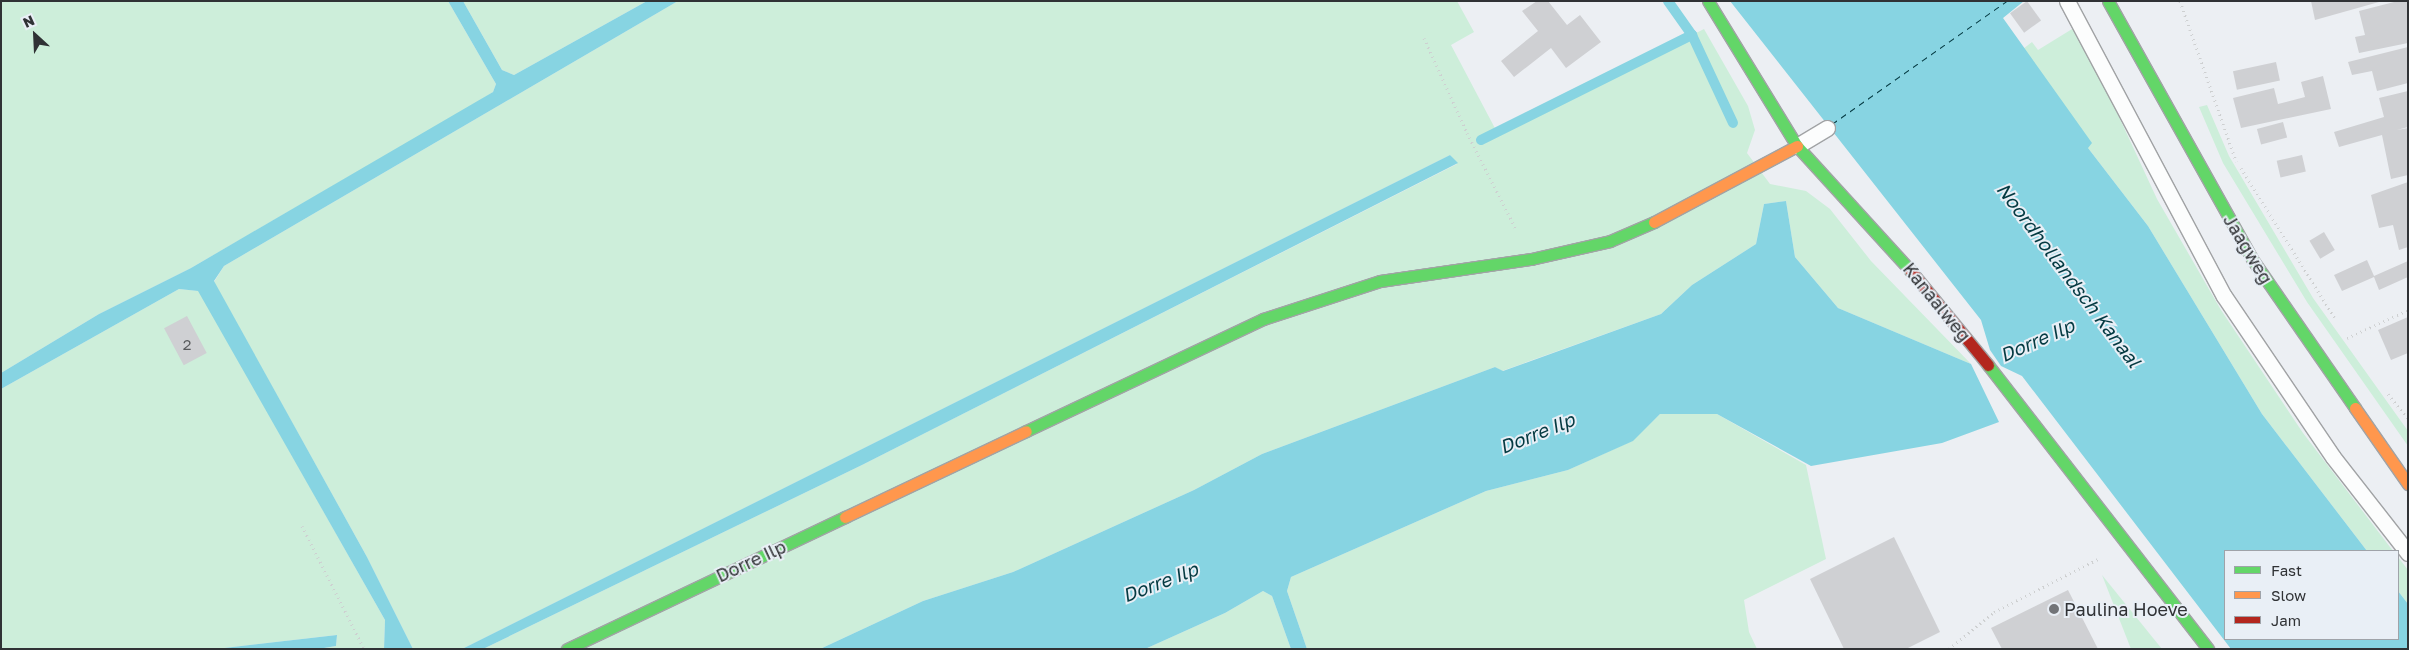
<!DOCTYPE html>
<html>
<head>
<meta charset="utf-8">
<style>
  body { margin:0 }
  #map { position:relative; width:2409px; height:650px; overflow:hidden; background:#eceff3; font-family:"Golos Text",sans-serif }
  div>[style] { position:absolute }
  .green>* { inset:0; background:#cdeeda }
  .water>* { inset:0; background:#87d4e2 }
  .stream>* { height:10px; margin:-5px; padding:0 5px; transform-origin:5px; border-radius:5px; background:#87d4e2 }
  .ferry>* { height:1px; margin-top:-0.5px; transform-origin:0; background:repeating-linear-gradient(90deg,#043a42 0 6px,transparent 0 11px) }
  .building>* { inset:0; background:#cfd0d3; transform-origin:0 0 }
  .path>* { height:3px; margin-top:-1.5px; transform-origin:0; background:repeating-linear-gradient(90deg,#ced0d1 0 1px,transparent 0 5px) }
  .roads { filter:drop-shadow(1px 0 #a1a3a5) drop-shadow(-1px 0 #a1a3a5) drop-shadow(0 1px #a1a3a5) drop-shadow(0 -1px #a1a3a5) }
  .lane>* { height:15px; margin:-7.5px; padding:0 7.5px; transform-origin:7.5px; border-radius:7.5px; background:#fcfdfd }
  .fast>* { height:11px; margin:-5.5px; padding:0 5.5px; transform-origin:5.5px; border-radius:5.5px; background:#63d668 }
  .slow>* { height:11px; margin:-5.5px; padding:0 5.5px; transform-origin:5.5px; border-radius:5.5px; background:#ff974d }
  .jam>* { height:11px; margin:-5.5px; padding:0 5.5px; transform-origin:5.5px; border-radius:5.5px; background:#b3261e }
  .dots>* { width:14px; height:14px; translate:-50% -50%; box-sizing:border-box; border:2px solid #e9eff6; border-radius:50% }
  span { translate:-50% -50%; white-space:nowrap; text-align:center; line-height:1.15; -webkit-text-stroke:4px #e9eff6; paint-order:stroke }
  .number-label { font-size:15px; color:#585a5c }
  .number-label span { -webkit-text-stroke-width:0 }
  .street-label { font-size:18px; color:#303235 }
  .poi-label { font-size:18px; color:#303235 }
  .left { translate:0 -50%; text-align:left }
  .water-label { font-size:19px; color:#043a42; font-style:italic }
  .frame { position:absolute; inset:0; border:2px solid #303235; pointer-events:none }
  .legend { position:absolute; left:2224px; top:550px; width:175px; height:90px; box-sizing:border-box; background:#e9eff6; border:1px solid #9fa3a9; margin:0; padding:6px 9px; list-style:none; font-size:15px; color:#303235 }
  .legend li { display:flex; align-items:center; gap:10px; height:25px }
  .legend b { width:25px; border:1px solid #9fa3a9 }
  .north { position:absolute; left:10px; top:10px; width:50px; height:50px; -webkit-text-stroke:4px #e9eff6; paint-order:stroke; rotate:335deg; font-size:14px; font-weight:700; line-height:20px; text-align:center; color:#303235 }
  .north::after { content:''; display:block; margin:auto; width:18px; height:22px; background:#303235; clip-path:polygon(50% 0,100% 100%,50% 72%,0 100%) }
</style>
</head>
<body>
<div id="map">
  <div class="green">
    <div style="clip-path:polygon(1px 1px,448px 1px,496px 84px,493px 92px,471px 106px,191px 268px,99px 314px,1px 373px)"></div>
    <div style="clip-path:polygon(463px 1px,647px 1px,514px 75px,502px 70px)"></div>
    <div style="clip-path:polygon(678px 1px,1457px 1px,1474px 32px,1451px 45px,1498px 134px,1704px 29px,1748px 106px,1755px 130px,1747px 153px,1770px 184px,1806px 191px,1830px 209px,1871px 261px,1971px 364px,1838px 308px,1795px 257px,1786px 201px,1764px 204px,1756px 244px,1692px 285px,1661px 314px,1502px 371px,1495px 367px,1262px 454px,1194px 490px,1013px 572px,923px 601px,820px 649px,483px 649px,862px 465px,1457px 164px,1450px 155px,462px 649px,413px 649px,367px 557px,214px 282px,224px 266px)"></div>
    <div style="clip-path:polygon(2077px 26px,2157px 199px,2221px 310px,2303px 433px,2393px 551px,2367px 551px,2262px 414px,2148px 226px,2088px 148px,2023px 49px,2032px 42px,2038px 50px)"></div>
    <div style="clip-path:polygon(2207px 105px,2229px 156px,2313px 298px,2408px 431px,2408px 446px,2307px 302px,2223px 163px,2199px 107px)"></div>
    <div style="clip-path:polygon(179px 289px,199px 291px,385px 620px,384px 649px,318px 649px,336px 646px,337px 635px,216px 649px,1px 649px,1px 389px)"></div>
    <div style="clip-path:polygon(1660px 414px,1717px 414px,1806px 465px,1826px 559px,1744px 600px,1749px 632px,1757px 649px,1307px 649px,1287px 591px,1291px 577px,1486px 491px,1568px 470px,1632px 441px)"></div>
    <div style="clip-path:polygon(2398px 557px,2408px 570px,2408px 604px,2398px 591px)"></div>
    <div style="clip-path:polygon(2102px 575px,2162px 649px,2131px 649px)"></div>
    <div style="clip-path:polygon(1263px 591px,1272px 596px,1291px 649px,1145px 649px,1225px 613px)"></div>
  </div>
  <div class="water">
    <div style="clip-path:polygon(448px 1px,463px 1px,502px 70px,514px 75px,647px 1px,678px 1px,224px 266px,214px 281px,367px 557px,413px 649px,384px 649px,385px 620px,198px 291px,179px 289px,1px 389px,1px 373px,99px 314px,191px 268px,493px 92px,496px 84px)"></div>
    <div style="clip-path:polygon(1730px 1px,2024px 1px,2003px 18px,2092px 143px,2088px 148px,2148px 226px,2262px 414px,2367px 551px,2225px 551px,2225px 639px,2398px 639px,2398px 591px,2408px 604px,2408px 649px,2231px 649px,2022px 376px,2001px 366px,1990px 350px,1981px 320px)"></div>
    <div style="clip-path:polygon(1450px 155px,1458px 163px,862px 465px,483px 649px,462px 649px)"></div>
    <div style="clip-path:polygon(1786px 201px,1795px 257px,1838px 308px,1971px 364px,1999px 422px,1942px 443px,1811px 466px,1717px 414px,1660px 414px,1633px 441px,1568px 470px,1486px 491px,1291px 577px,1287px 591px,1307px 649px,1291px 649px,1272px 596px,1263px 591px,1225px 613px,1145px 649px,820px 649px,923px 601px,1013px 572px,1194px 490px,1262px 454px,1495px 367px,1503px 371px,1661px 314px,1692px 285px,1756px 244px,1764px 204px)"></div>
    <div style="clip-path:polygon(337px 635px,336px 646px,318px 649px,216px 649px)"></div>
  </div>
  <div class="stream">
    <div style="left:1668px;top:1px;width:42px;rotate:54.8deg"></div>
    <div style="left:1481px;top:140px;width:236px;rotate:-26.5deg"></div>
    <div style="left:1692px;top:35px;width:97px;rotate:65deg"></div>
  </div>
  <div class="ferry">
    <div style="left:1832px;top:124px;width:214px;rotate:-35.1deg"></div>
  </div>
  <div class="building">
    <div style="clip-path:polygon(1537px 1px,1548px 1px,1567px 25px,1580px 15px,1601px 42px,1566px 68px,1551px 48px,1514px 77px,1501px 61px,1538px 31px,1522px 11px)"></div>
    <div style="left:2027px;top:1px;width:24px;height:21px;rotate:54deg"></div>
    <div style="clip-path:polygon(2311px 1px,2379px 1px,2379px 2px,2315px 20px)"></div>
    <div style="clip-path:polygon(2398px 1px,2408px 1px,2408px 43px,2359px 53px,2355px 37px,2365px 35px,2359px 11px)"></div>
    <div style="clip-path:polygon(2408px 47px,2408px 83px,2377px 91px,2372px 71px,2352px 75px,2348px 62px)"></div>
    <div style="left:2276px;top:62px;width:19px;height:44px;rotate:78deg"></div>
    <div style="clip-path:polygon(2323px 76px,2331px 109px,2241px 128px,2233px 98px,2274px 88px,2278px 104px,2305px 97px,2301px 82px)"></div>
    <div style="clip-path:polygon(2408px 91px,2408px 127px,2397px 130px,2408px 128px,2408px 175px,2391px 179px,2382px 135px,2339px 147px,2334px 132px,2384px 117px,2379px 98px)"></div>
    <div style="left:2283px;top:122px;width:16px;height:27px;rotate:75deg"></div>
    <div style="left:2302px;top:155px;width:17px;height:26px;rotate:77deg"></div>
    <div style="clip-path:polygon(2408px 182px,2408px 247px,2399px 250px,2393px 225px,2379px 228px,2371px 195px)"></div>
    <div style="left:2324px;top:232px;width:21px;height:17px;rotate:59deg"></div>
    <div style="clip-path:polygon(2367px 260px,2374px 276px,2408px 261px,2408px 277px,2379px 290px,2374px 277px,2342px 291px,2334px 275px)"></div>
    <div style="left:187px;top:316px;width:42px;height:26px;rotate:62deg"></div>
    <div style="clip-path:polygon(2408px 317px,2408px 353px,2391px 360px,2378px 330px)"></div>
    <div style="clip-path:polygon(1894px 537px,1940px 632px,1906px 649px,1844px 649px,1810px 579px)"></div>
    <div style="clip-path:polygon(2068px 590px,2098px 649px,2002px 649px,1991px 628px)"></div>
  </div>
  <div class="path">
    <div style="left:2180px;top:1px;width:170px;rotate:70.7deg"></div>
    <div style="left:1424px;top:38px;width:104px;rotate:65.6deg"></div>
    <div style="left:1467px;top:133px;width:108px;rotate:63deg"></div>
    <div style="left:2241px;top:168px;width:176px;rotate:58deg"></div>
    <div style="left:2347px;top:338px;width:67px;rotate:-24.7deg"></div>
    <div style="left:2388px;top:394px;width:32px;rotate:51deg"></div>
    <div style="left:302px;top:526px;width:138px;rotate:63.2deg"></div>
    <div style="left:1949px;top:649px;width:58px;rotate:-39.4deg"></div>
    <div style="left:1994px;top:612px;width:117px;rotate:-27deg"></div>
  </div>
  <div class="roads">
    <div class="lane">
      <div style="left:2067px;top:1px;width:334px;rotate:62deg"></div>
      <div style="left:2224px;top:296px;width:194px;rotate:55.9deg"></div>
      <div style="left:2333px;top:457px;width:122px;rotate:52deg"></div>
      <div style="left:1797px;top:146px;width:35px;rotate:-31deg"></div>
    </div>
    <div class="fast">
      <div style="left:1708px;top:1px;width:170px;rotate:58.5deg"></div>
      <div style="left:1797px;top:146px;width:168px;rotate:47.7deg"></div>
      <div style="left:2108px;top:1px;width:295px;rotate:60.8deg"></div>
      <div style="left:2252px;top:259px;width:181px;rotate:55.3deg"></div>
      <div style="left:1988px;top:365px;width:359px;rotate:52.2deg"></div>
      <div style="left:1026px;top:431px;width:262px;rotate:-25.3deg"></div>
      <div style="left:1263px;top:319px;width:123px;rotate:-18deg"></div>
      <div style="left:1380px;top:281px;width:153px;rotate:-8.3deg"></div>
      <div style="left:1531px;top:259px;width:81px;rotate:-12.8deg"></div>
      <div style="left:1610px;top:241px;width:48px;rotate:-23.4deg"></div>
      <div style="left:567px;top:649px;width:308px;rotate:-25.4deg"></div>
    </div>
    <div class="slow">
      <div style="left:1654px;top:222px;width:162px;rotate:-28deg"></div>
      <div style="left:2355px;top:408px;width:93px;rotate:55.1deg"></div>
      <div style="left:845px;top:517px;width:200px;rotate:-25.4deg"></div>
    </div>
    <div class="jam">
      <div style="left:1910px;top:270px;width:123px;rotate:50.6deg"></div>
    </div>
  </div>
  <div class="dots">
    <div style="left:2054px;top:609px;background:#727478"></div>
  </div>
  <div class="number-label">
    <span style="left:187px;top:345px">2</span>
  </div>
  <div class="street-label">
    <span style="left:2248px;top:249px;rotate:59deg">Jaagweg</span>
    <span style="left:1937px;top:302px;rotate:51deg">Kanaalweg</span>
    <span style="left:751px;top:561px;rotate:-25deg">Dorre Ilp</span>
  </div>
  <div class="poi-label">
    <span class="left" style="left:2064px;top:609px">Paulina Hoeve</span>
  </div>
  <div class="water-label">
    <span style="left:2069px;top:275px;rotate:53deg">Noordhollandsch Kanaal</span>
    <span style="left:2037px;top:340px;rotate:-24deg">Dorre Ilp</span>
    <span style="left:1537px;top:433px;rotate:-22deg">Dorre Ilp</span>
    <span style="left:1160px;top:582px;rotate:-21deg">Dorre Ilp</span>
  </div>
  <div class="frame"></div>
  <ul class="legend">
  <li><b style="height:6px;background:#63d668"></b>Fast</li>
  <li><b style="height:6px;background:#ff974d"></b>Slow</li>
  <li><b style="height:6px;background:#b3261e"></b>Jam</li>
  </ul>
  <div class="north">N</div>
</div>
</body>
</html>
